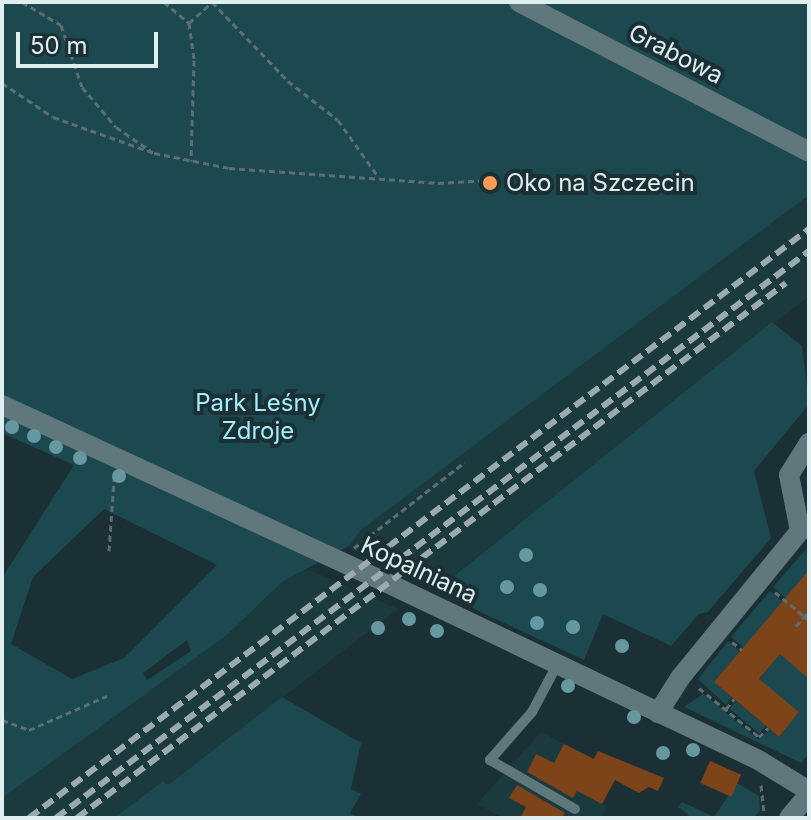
<!DOCTYPE html>
<html>
<head>
<meta charset="utf-8">
<style>
  body { margin:0 }
  #map { position:relative; width:811px; height:820px; overflow:hidden; background:#1b3034; font-family:Inter,sans-serif }
  div>[style] { position:absolute }
  .built>* { inset:0; background:#1b3a3e }
  .green>* { inset:0; background:#1c484f; transform-origin:0 0 }
  .building>* { inset:0; background:#7d4319; transform-origin:0 0 }
  .path>* { height:3px; margin-top:-1.5px; transform-origin:0; background:repeating-linear-gradient(90deg,#5c6e72 0 6px,transparent 0 10px) }
  .service>* { height:10px; margin:-5px; padding:0 5px; transform-origin:5px; border-radius:5px; background:#60777b }
  .minor>* { height:20px; margin:-10px; padding:0 10px; transform-origin:10px; border-radius:10px; background:#60777b }
  .tertiary>* { height:20px; margin:-10px; padding:0 10px; transform-origin:10px; border-radius:10px; background:#60777b }
  .rail>* { height:6px; margin-top:-3px; transform-origin:0; background:repeating-linear-gradient(90deg,#9babad 0 12px,transparent 0 18px) }
  .trees>* { width:14px; height:14px; margin:-7px; border-radius:50%; background:#6698a1 }
  .dots>* { width:22px; height:22px; translate:-50% -50%; box-sizing:border-box; border:4px solid #1b3034; border-radius:50% }
  span { translate:-50% -50%; white-space:nowrap; text-align:center; line-height:1.15; -webkit-text-stroke:8px #1b3034; paint-order:stroke }
  .street-label { font-size:24px; color:#e1eef0 }
  .poi-label { font-size:24px; color:#e1eef0 }
  .left { translate:0 -50%; text-align:left }
  .park-label { font-size:24px; color:#a3eefa }
  .frame { position:absolute; inset:0; border:4px solid #e1eef0; pointer-events:none }
  .scale { position:absolute; left:16px; top:32px; width:142px; height:36px; box-sizing:border-box; border:4px solid #e1eef0; border-top:0; padding-left:10px; font-size:24px; line-height:28px; white-space:nowrap; color:#e1eef0; -webkit-text-stroke:6px #1b3034; paint-order:stroke }
</style>
</head>
<body>
<div id="map">
  <div class="built">
    <div style="clip-path:polygon(809px 195px,809px 296px,435px 590px,362px 559px,349px 546px,361px 530px)"></div>
    <div style="clip-path:polygon(307px 569px,398px 609px,168px 785px,163px 781px,114px 818px,2px 818px,2px 798px,227px 635px,282px 582px)"></div>
    <div style="clip-path:polygon(541px 732px,586px 755px,591px 798px,607px 806px,601px 818px,504px 818px,477px 804px)"></div>
  </div>
  <div class="green">
    <div style="clip-path:polygon(evenodd,2px 2px,809px 2px,809px 195px,361px 530px,349px 546px,282px 582px,227px 635px,2px 798px,2px 578px,74px 465px,2px 433px,2px 2px,104px 509px,217px 565px,124px 658px,72px 679px,11px 644px,33px 577px,104px 509px,2px 2px,187px 640px,191px 651px,147px 680px,143px 673px,187px 640px)"></div>
    <div style="clip-path:polygon(772px 322px,802px 346px,809px 404px,754px 471px,771px 538px,708px 612px,699px 614px,671px 646px,603px 614px,584px 660px,435px 591px)"></div>
    <div style="clip-path:polygon(806px 549px,809px 570px,803px 613px,773px 587px)"></div>
    <div style="clip-path:polygon(770px 591px,800px 616px,744px 648px,731px 637px)"></div>
    <div style="clip-path:polygon(728px 641px,740px 652px,714px 682px,732px 697px,726px 705px,698px 679px)"></div>
    <div style="clip-path:polygon(781px 652px,809px 679px,809px 753px,801px 763px,684px 707px,703px 694px,759px 740px,769px 729px,779px 737px,799px 712px,758px 681px)"></div>
    <div style="clip-path:polygon(282px 697px,361px 743px,351px 789px,361px 794px,350px 813px,359px 818px,114px 818px,163px 781px,168px 785px)"></div>
    <div style="left:736px;top:701px;width:39px;height:10px;rotate:40deg"></div>
    <div style="clip-path:polygon(737px 783px,759px 796px,760px 810px,754px 818px,692px 818px,678px 807px,682px 802px,714px 817px)"></div>
  </div>
  <div class="building">
    <div style="clip-path:polygon(809px 570px,809px 679px,780px 654px,759px 679px,799px 712px,779px 737px,714px 682px)"></div>
    <div style="clip-path:polygon(564px 744px,594px 759px,598px 751px,664px 778px,658px 791px,649px 787px,639px 793px,615px 780px,602px 804px,577px 791px,573px 798px,527px 772px,536px 754px,554px 763px)"></div>
    <div style="left:710px;top:761px;width:34px;height:24px;rotate:24deg"></div>
    <div style="clip-path:polygon(517px 785px,565px 813px,562px 818px,520px 818px,526px 807px,509px 798px)"></div>
  </div>
  <div class="path">
    <div style="left:22px;top:2px;width:45px;rotate:30.5deg"></div>
    <div style="left:61px;top:25px;width:65px;rotate:71.3deg"></div>
    <div style="left:82px;top:87px;width:52px;rotate:49.6deg"></div>
    <div style="left:116px;top:127px;width:42px;rotate:34.4deg"></div>
    <div style="left:164px;top:2px;width:33px;rotate:40deg"></div>
    <div style="left:189px;top:23px;width:31px;rotate:-42deg"></div>
    <div style="left:212px;top:2px;width:110px;rotate:46.1deg"></div>
    <div style="left:288px;top:81px;width:63px;rotate:38deg"></div>
    <div style="left:338px;top:120px;width:67px;rotate:54.7deg"></div>
    <div style="left:189px;top:23px;width:37px;rotate:82deg"></div>
    <div style="left:194px;top:60px;width:101px;rotate:91.7deg"></div>
    <div style="left:2px;top:83px;width:61px;rotate:33.7deg"></div>
    <div style="left:53px;top:117px;width:107px;rotate:19.6deg"></div>
    <div style="left:154px;top:153px;width:76px;rotate:11.3deg"></div>
    <div style="left:229px;top:168px;width:210px;rotate:4.1deg"></div>
    <div style="left:438px;top:183px;width:51px;rotate:-3.4deg"></div>
    <div style="left:354px;top:548px;width:140px;rotate:-37.8deg"></div>
    <div style="left:109px;top:551px;width:72px;rotate:-86deg"></div>
    <div style="left:775px;top:592px;width:44px;rotate:39.5deg"></div>
    <div style="left:796px;top:626px;width:20px;rotate:-49deg"></div>
    <div style="left:732px;top:642px;width:13px;rotate:39deg"></div>
    <div style="left:699px;top:688px;width:77px;rotate:39.2deg"></div>
    <div style="left:759px;top:737px;width:13px;rotate:-45deg"></div>
    <div style="left:726px;top:709px;width:13px;rotate:-51deg"></div>
    <div style="left:2px;top:720px;width:29px;rotate:20deg"></div>
    <div style="left:29px;top:730px;width:85px;rotate:-23.6deg"></div>
    <div style="left:761px;top:785px;width:27px;rotate:84deg"></div>
  </div>
  <div class="service">
    <div style="left:557px;top:665px;width:53px;rotate:118deg"></div>
    <div style="left:532px;top:712px;width:64px;rotate:131.2deg"></div>
    <div style="left:490px;top:760px;width:98px;rotate:30deg"></div>
  </div>
  <div class="minor">
    <div style="left:519px;top:2px;width:326px;rotate:27.3deg"></div>
    <div style="left:2px;top:405px;width:441px;rotate:24.8deg"></div>
    <div style="left:402px;top:590px;width:397px;rotate:25.5deg"></div>
    <div style="left:760px;top:761px;width:57px;rotate:31.5deg"></div>
    <div style="left:658px;top:713px;width:41px;rotate:-57.8deg"></div>
    <div style="left:680px;top:678px;width:190px;rotate:-50.8deg"></div>
    <div style="left:800px;top:531px;width:57px;rotate:-101.1deg"></div>
    <div style="left:789px;top:475px;width:38px;rotate:-58deg"></div>
  </div>
  <div class="tertiary">
    <div style="left:789px;top:818px;width:31px;rotate:-50deg"></div>
  </div>
  <div class="rail">
    <div style="left:29px;top:818px;width:977px;rotate:-37.06deg"></div>
    <div style="left:56px;top:818px;width:943px;rotate:-36.98deg"></div>
    <div style="left:77px;top:818px;width:888px;rotate:-37.04deg"></div>
  </div>
  <div class="trees">
    <div style="left:12px;top:427px"></div>
    <div style="left:34px;top:436px"></div>
    <div style="left:56px;top:447px"></div>
    <div style="left:80px;top:458px"></div>
    <div style="left:119px;top:476px"></div>
    <div style="left:526px;top:555px"></div>
    <div style="left:507px;top:587px"></div>
    <div style="left:540px;top:590px"></div>
    <div style="left:409px;top:619px"></div>
    <div style="left:537px;top:623px"></div>
    <div style="left:573px;top:627px"></div>
    <div style="left:378px;top:628px"></div>
    <div style="left:437px;top:631px"></div>
    <div style="left:622px;top:646px"></div>
    <div style="left:568px;top:686px"></div>
    <div style="left:634px;top:717px"></div>
    <div style="left:693px;top:750px"></div>
    <div style="left:663px;top:753px"></div>
  </div>
  <div class="dots">
    <div style="left:490px;top:183px;background:#fe9b58"></div>
  </div>
  <div class="street-label">
    <span style="left:676px;top:54px;rotate:27deg">Grabowa</span>
    <span style="left:419px;top:570px;rotate:25deg">Kopalniana</span>
  </div>
  <div class="poi-label">
    <span class="left" style="left:506px;top:183px">Oko na Szczecin</span>
  </div>
  <div class="park-label">
    <span style="left:258px;top:417px">Park Leśny<br>Zdroje</span>
  </div>
  <div class="frame"></div>
  <div class="scale">50 m</div>
</div>
</body>
</html>
